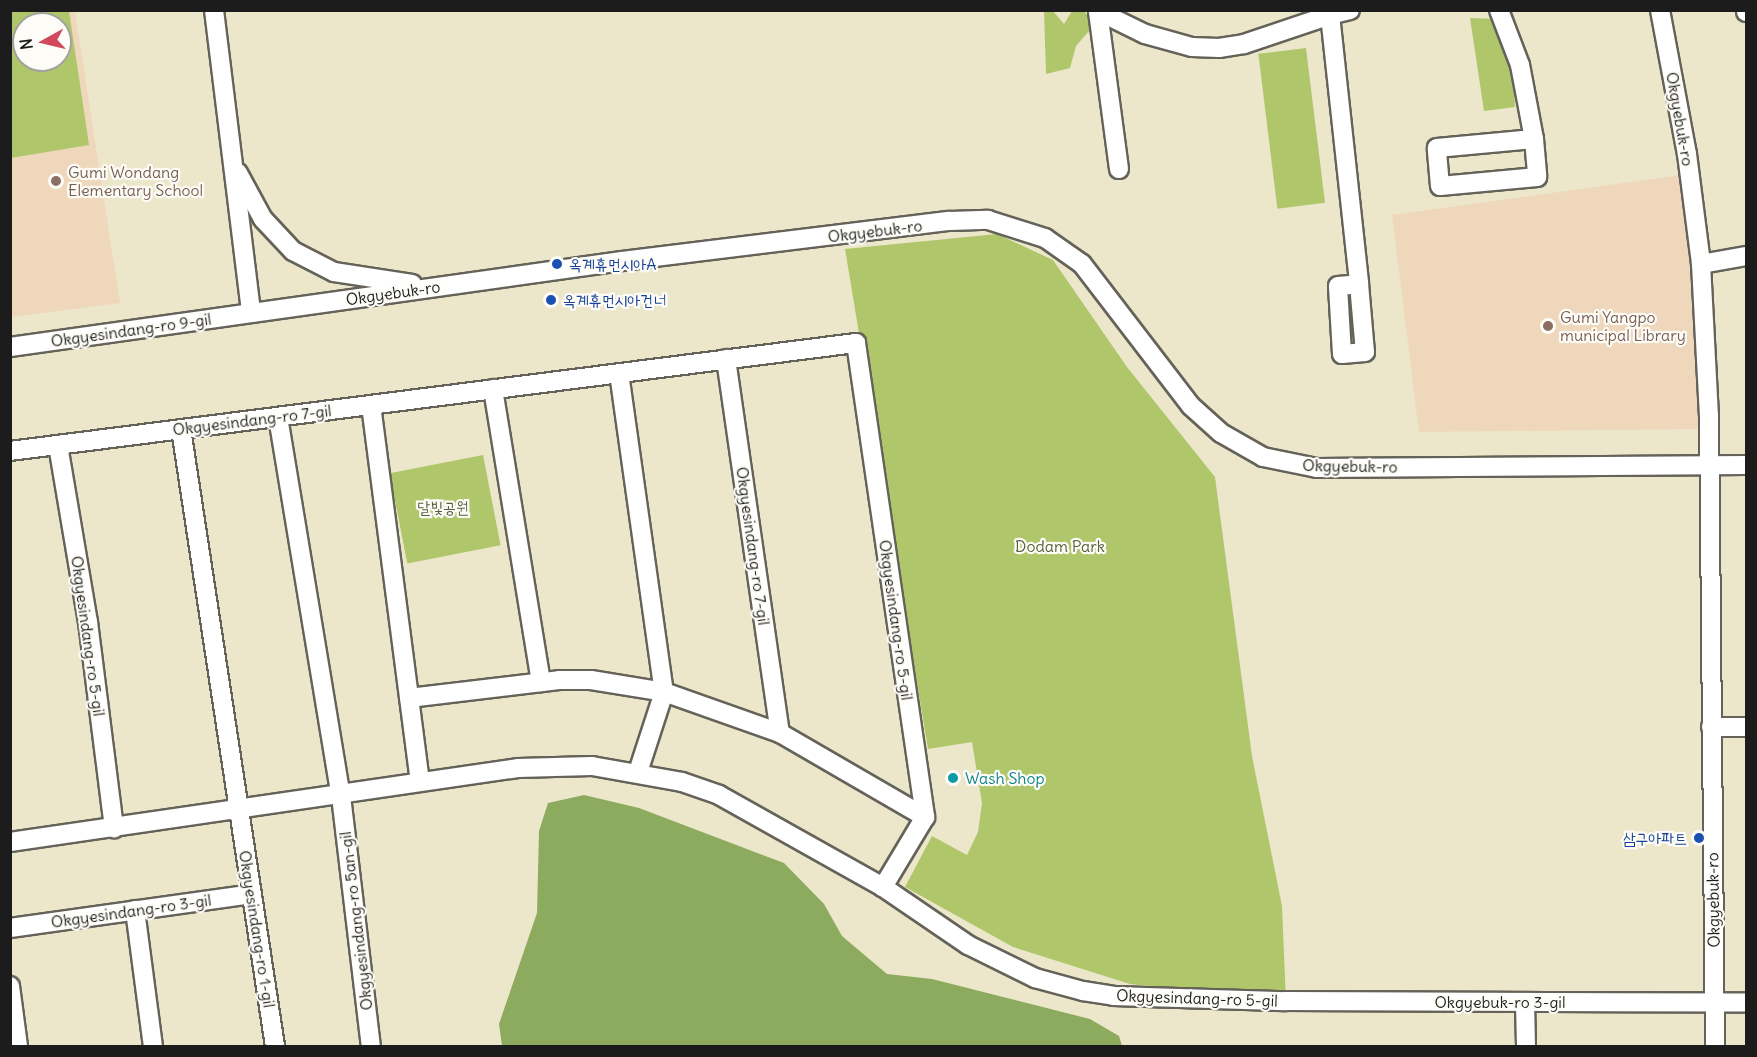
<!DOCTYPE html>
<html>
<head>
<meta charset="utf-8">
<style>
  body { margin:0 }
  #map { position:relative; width:1757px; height:1057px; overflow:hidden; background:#ece7cb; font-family:Delius,"Poor Story",sans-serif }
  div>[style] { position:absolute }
  .built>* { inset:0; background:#eed7bb }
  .green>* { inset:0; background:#b0c66b; transform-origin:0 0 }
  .forest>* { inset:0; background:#8cab5f }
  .roads { filter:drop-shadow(2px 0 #656359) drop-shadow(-2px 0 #656359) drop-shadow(0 2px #656359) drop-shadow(0 -2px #656359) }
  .minor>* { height:18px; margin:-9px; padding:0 9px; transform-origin:9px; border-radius:9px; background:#fff }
  .dots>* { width:16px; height:16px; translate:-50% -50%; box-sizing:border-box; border:3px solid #fdfcf7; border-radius:50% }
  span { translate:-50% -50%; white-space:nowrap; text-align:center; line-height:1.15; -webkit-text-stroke:4.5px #fdfcf7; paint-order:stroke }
  .street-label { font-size:16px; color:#1c1c1c }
  .education-label { font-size:16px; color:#785e54 }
  .left { translate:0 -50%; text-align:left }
  .transit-label { font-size:16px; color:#164399 }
  .right { translate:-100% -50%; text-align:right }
  .park-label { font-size:16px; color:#57603c }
  .culture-label { font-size:16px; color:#0d838f }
  .frame { position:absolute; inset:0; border:12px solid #1c1c1c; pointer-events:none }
  .north { position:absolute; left:12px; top:12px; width:60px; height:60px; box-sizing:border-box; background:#fdfcf7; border:2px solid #a3a29f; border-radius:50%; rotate:262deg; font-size:16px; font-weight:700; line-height:24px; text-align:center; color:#1c1c1c }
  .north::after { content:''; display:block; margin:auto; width:21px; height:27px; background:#d1495b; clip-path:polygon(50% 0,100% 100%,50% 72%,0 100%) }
</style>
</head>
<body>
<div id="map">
  <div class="built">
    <div style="clip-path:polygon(evenodd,10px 11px,75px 11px,120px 303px,11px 317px,10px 11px,24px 24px,60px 24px,60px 60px,24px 60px,24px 24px)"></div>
    <div style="clip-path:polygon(1682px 175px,1703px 429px,1419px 432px,1392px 215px)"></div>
  </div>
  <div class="green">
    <div style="clip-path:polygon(evenodd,11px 10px,69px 11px,89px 145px,11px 158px,11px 10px,24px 24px,60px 24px,60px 60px,24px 60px,24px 24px)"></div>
    <div style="clip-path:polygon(1044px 11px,1053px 11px,1064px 24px,1072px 11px,1084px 11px,1095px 24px,1076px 46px,1070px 68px,1046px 74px)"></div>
    <div style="clip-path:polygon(1470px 18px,1497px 19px,1513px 69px,1515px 107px,1484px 111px)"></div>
    <div style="left:1306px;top:48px;width:156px;height:48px;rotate:83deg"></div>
    <div style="clip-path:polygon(997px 234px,1053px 260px,1127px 367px,1215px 477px,1252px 756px,1282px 906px,1286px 1001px,1130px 984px,1013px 947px,905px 887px,932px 836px,967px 855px,978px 832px,982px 803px,972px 742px,928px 749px,845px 249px)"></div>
    <div style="left:483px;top:455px;width:92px;height:95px;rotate:79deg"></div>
  </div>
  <div class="forest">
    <div style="clip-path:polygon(584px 795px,639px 808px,784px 863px,824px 904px,842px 936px,887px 974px,932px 979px,1090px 1019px,1119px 1036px,1122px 1046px,502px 1046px,499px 1024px,537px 913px,539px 831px,548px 803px)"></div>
  </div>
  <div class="roads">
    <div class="minor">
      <div style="left:214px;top:10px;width:305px;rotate:83deg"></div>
      <div style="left:1350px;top:10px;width:21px;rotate:166deg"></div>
      <div style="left:1330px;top:15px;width:271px;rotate:83.8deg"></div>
      <div style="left:1359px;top:284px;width:68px;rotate:85deg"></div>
      <div style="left:1365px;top:352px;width:23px;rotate:175deg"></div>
      <div style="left:1342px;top:354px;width:68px;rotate:-93.4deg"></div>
      <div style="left:1338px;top:286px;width:21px;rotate:-5deg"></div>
      <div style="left:1499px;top:10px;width:59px;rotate:69.1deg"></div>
      <div style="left:1520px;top:65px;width:75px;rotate:79.3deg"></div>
      <div style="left:1534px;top:139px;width:38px;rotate:85deg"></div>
      <div style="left:1537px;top:177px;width:97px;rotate:174.7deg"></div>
      <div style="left:1440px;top:186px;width:38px;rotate:-95deg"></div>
      <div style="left:1437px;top:148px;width:97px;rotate:-5.3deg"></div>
      <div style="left:1660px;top:10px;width:147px;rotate:79.4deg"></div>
      <div style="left:1687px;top:154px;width:111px;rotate:82.7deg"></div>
      <div style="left:1701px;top:264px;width:151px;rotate:87deg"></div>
      <div style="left:1709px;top:415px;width:631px;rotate:89.46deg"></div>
      <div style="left:1746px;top:10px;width:2px;rotate:90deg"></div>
      <div style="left:1119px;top:169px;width:159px;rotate:-97.6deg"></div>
      <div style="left:1098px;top:11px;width:52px;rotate:26.1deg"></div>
      <div style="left:1145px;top:34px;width:49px;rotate:15.5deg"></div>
      <div style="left:1192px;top:47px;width:27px;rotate:2deg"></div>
      <div style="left:1219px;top:48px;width:25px;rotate:-9deg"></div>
      <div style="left:1244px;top:44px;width:91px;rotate:-18.6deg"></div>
      <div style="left:238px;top:173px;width:52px;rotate:61.5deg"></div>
      <div style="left:263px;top:219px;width:44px;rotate:46.8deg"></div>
      <div style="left:293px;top:251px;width:46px;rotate:27.1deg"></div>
      <div style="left:334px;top:272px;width:79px;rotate:8.7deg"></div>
      <div style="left:1701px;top:264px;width:46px;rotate:-10.1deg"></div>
      <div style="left:10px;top:347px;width:618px;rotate:-8deg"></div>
      <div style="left:622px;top:261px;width:330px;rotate:-7deg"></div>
      <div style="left:950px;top:221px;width:38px;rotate:-2deg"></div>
      <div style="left:988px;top:220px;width:60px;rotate:17.5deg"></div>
      <div style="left:1045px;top:238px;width:45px;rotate:35.1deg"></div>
      <div style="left:1082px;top:264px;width:179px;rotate:52.5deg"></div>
      <div style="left:1191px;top:406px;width:40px;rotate:42deg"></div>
      <div style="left:1221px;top:433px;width:48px;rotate:29.7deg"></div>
      <div style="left:1263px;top:457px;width:55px;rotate:11.5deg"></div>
      <div style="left:1317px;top:468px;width:429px;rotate:-0.4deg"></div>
      <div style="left:726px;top:359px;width:378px;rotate:81.8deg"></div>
      <div style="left:619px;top:373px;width:322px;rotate:82deg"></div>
      <div style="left:664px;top:692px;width:84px;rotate:108deg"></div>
      <div style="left:493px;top:389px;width:297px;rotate:80.7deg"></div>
      <div style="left:371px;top:405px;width:380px;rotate:82.6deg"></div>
      <div style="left:278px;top:417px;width:384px;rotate:80.6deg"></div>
      <div style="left:341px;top:796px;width:252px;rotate:83.2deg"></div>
      <div style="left:181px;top:429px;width:624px;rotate:81.34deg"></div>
      <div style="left:58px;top:445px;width:180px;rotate:80.4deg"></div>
      <div style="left:88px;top:622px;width:208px;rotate:82.8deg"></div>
      <div style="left:10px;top:451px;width:853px;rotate:-7.28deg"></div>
      <div style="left:856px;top:343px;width:479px;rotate:81.7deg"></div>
      <div style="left:925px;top:817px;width:82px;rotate:121deg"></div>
      <div style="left:409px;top:698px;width:151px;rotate:-6.8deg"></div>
      <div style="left:559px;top:680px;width:32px"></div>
      <div style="left:591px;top:680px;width:74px;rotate:9.3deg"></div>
      <div style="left:664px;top:692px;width:123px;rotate:19.5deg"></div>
      <div style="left:780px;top:733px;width:168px;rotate:30.1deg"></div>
      <div style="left:1711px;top:727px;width:35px"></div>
      <div style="left:10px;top:842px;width:513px;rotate:-8.29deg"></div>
      <div style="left:518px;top:768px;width:74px;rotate:-1.5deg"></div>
      <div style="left:592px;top:766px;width:91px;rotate:10.1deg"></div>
      <div style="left:682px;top:782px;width:39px;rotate:19deg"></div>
      <div style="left:719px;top:795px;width:188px;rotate:29.3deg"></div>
      <div style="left:883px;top:887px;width:103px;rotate:34.3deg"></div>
      <div style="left:968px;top:945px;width:75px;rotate:26.2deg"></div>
      <div style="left:1035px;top:978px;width:50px;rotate:15.2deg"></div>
      <div style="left:1083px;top:991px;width:30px;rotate:9deg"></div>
      <div style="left:1113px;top:996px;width:173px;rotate:1.7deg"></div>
      <div style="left:1286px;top:1001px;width:460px;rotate:0.2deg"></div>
      <div style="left:135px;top:910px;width:137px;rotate:82.5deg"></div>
      <div style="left:10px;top:928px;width:244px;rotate:-8deg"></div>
      <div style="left:10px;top:986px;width:61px;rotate:82.4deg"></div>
      <div style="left:1525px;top:1002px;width:44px;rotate:88.7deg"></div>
    </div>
  </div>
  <div class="dots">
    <div style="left:56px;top:181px;background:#8d6e63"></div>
    <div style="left:557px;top:264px;background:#1a4fb4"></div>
    <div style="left:551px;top:300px;background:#1a4fb4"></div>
    <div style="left:1548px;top:326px;background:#8d6e63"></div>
    <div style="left:953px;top:778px;background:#0f9aa8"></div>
    <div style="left:1699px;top:838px;background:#1a4fb4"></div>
  </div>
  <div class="street-label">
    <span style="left:1680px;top:119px;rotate:80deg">Okgyebuk-ro</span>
    <span style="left:875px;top:231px;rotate:-7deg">Okgyebuk-ro</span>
    <span style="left:393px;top:293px;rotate:-8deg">Okgyebuk-ro</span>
    <span style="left:131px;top:330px;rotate:-8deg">Okgyesindang-ro 9-gil</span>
    <span style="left:252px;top:420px;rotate:-7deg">Okgyesindang-ro 7-gil</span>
    <span style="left:1350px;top:466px;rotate:1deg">Okgyebuk-ro</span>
    <span style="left:753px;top:546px;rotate:82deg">Okgyesindang-ro 7-gil</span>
    <span style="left:896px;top:620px;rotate:82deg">Okgyesindang-ro 5-gil</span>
    <span style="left:88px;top:636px;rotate:82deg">Okgyesindang-ro 5-gil</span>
    <span style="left:1713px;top:900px;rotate:-91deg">Okgyebuk-ro</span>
    <span style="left:131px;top:911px;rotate:-8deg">Okgyesindang-ro 3-gil</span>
    <span style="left:356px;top:921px;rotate:-97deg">Okgyesindang-ro 5an-gil</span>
    <span style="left:257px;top:929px;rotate:81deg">Okgyesindang-ro 1-gil</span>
    <span style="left:1197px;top:998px;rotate:2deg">Okgyesindang-ro 5-gil</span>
    <span style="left:1500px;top:1002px">Okgyebuk-ro 3-gil</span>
  </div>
  <div class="education-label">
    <span class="left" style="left:68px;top:181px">Gumi Wondang<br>Elementary School</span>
    <span class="left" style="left:1560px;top:326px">Gumi Yangpo<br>municipal Library</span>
  </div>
  <div class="transit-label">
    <span class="left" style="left:569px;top:264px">옥계휴먼시아A</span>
    <span class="left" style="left:563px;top:300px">옥계휴먼시아건너</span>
    <span class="right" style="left:1687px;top:838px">삼구아파트</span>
  </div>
  <div class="park-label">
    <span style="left:443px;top:507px">달빛공원</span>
    <span style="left:1060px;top:546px">Dodam Park</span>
  </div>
  <div class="culture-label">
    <span class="left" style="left:965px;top:778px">Wash Shop</span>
  </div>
  <div class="frame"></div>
  <div class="north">N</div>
</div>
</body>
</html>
